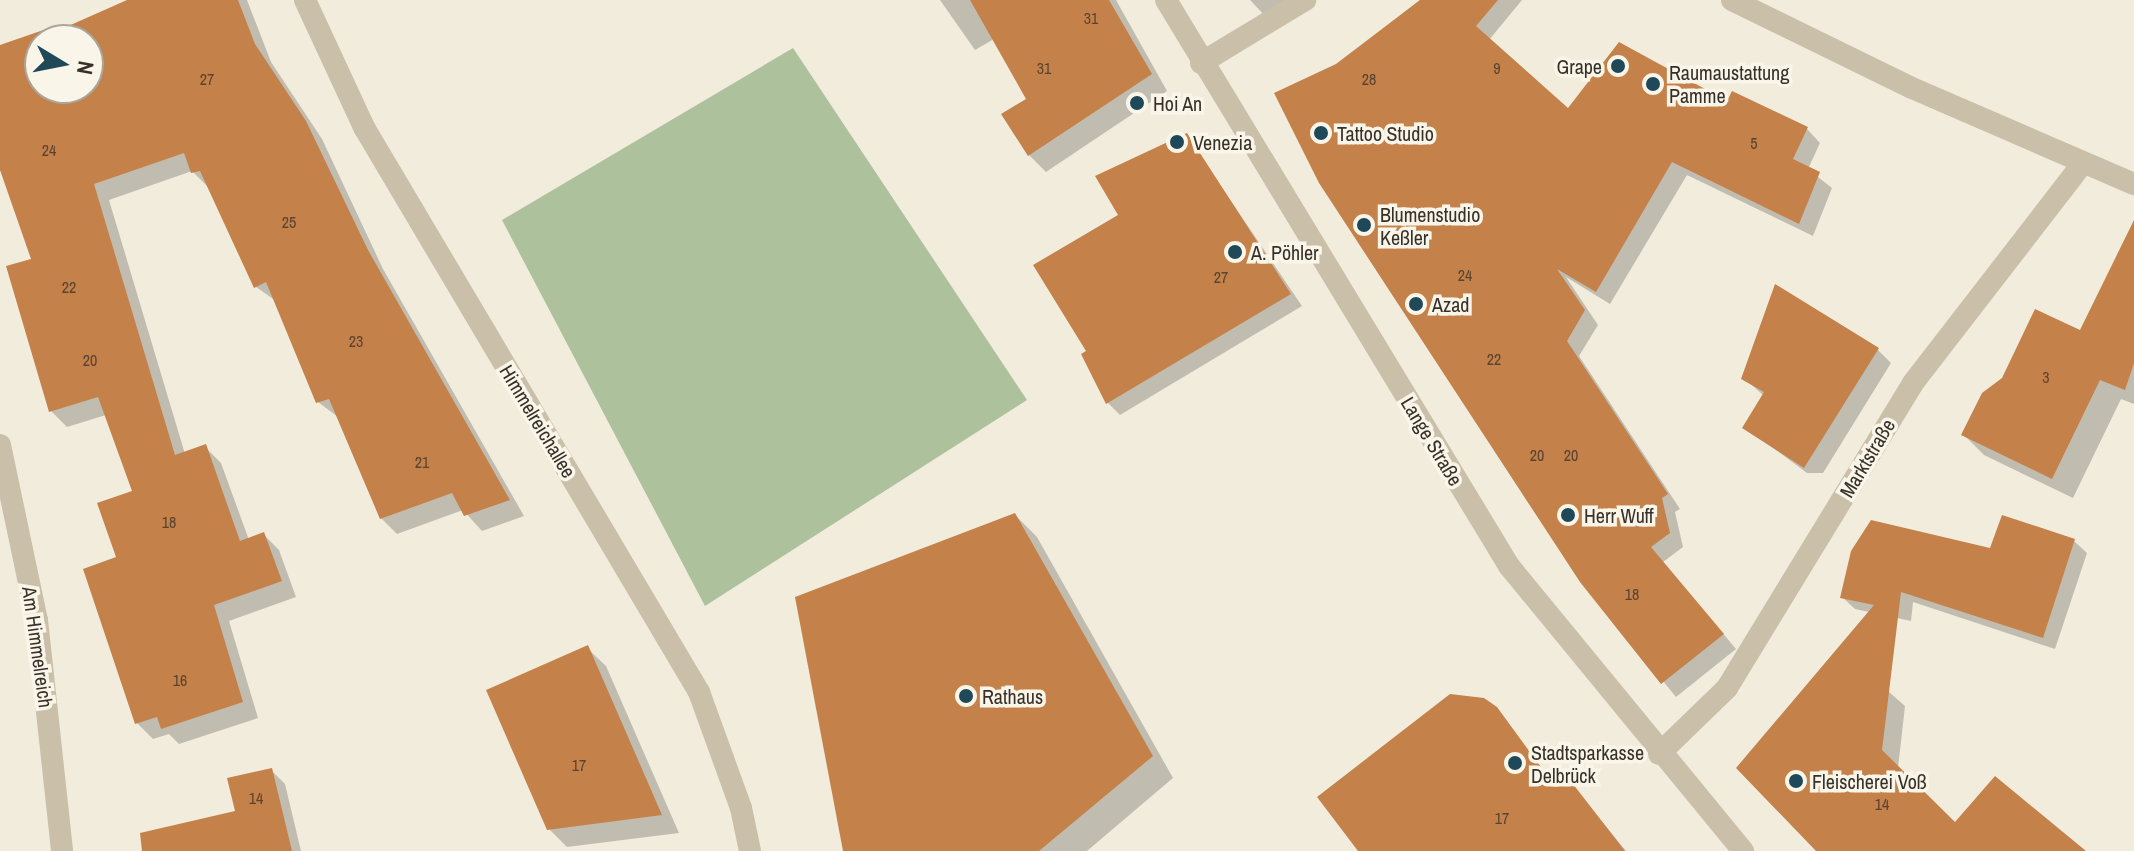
<!DOCTYPE html>
<html>
<head>
<meta charset="utf-8">
<style>
  body { margin:0 }
  #map { position:relative; width:2134px; height:851px; overflow:hidden; background:#f2ecdd; font-family:"Archivo Narrow",sans-serif }
  div>[style] { position:absolute }
  .green>* { inset:0; background:#adc19d }
  .shadow>* { inset:0; background:#0003 }
  .building>* { inset:0; background:#c48149 }
  .minor>* { height:22px; margin:-11px; padding:0 11px; transform-origin:11px; border-radius:11px; background:#cabfa9 }
  .dots>* { width:22px; height:22px; translate:-50% -50%; box-sizing:border-box; border:4px solid #f9f5e9; border-radius:50% }
  span { translate:-50% -50%; white-space:nowrap; text-align:center; line-height:1.15; -webkit-text-stroke:7px #f9f5e9; paint-order:stroke }
  .number-label { font-size:16px; color:#5a4431 }
  .number-label span { -webkit-text-stroke-width:0 }
  .poi-label { font-size:20px; color:#373029 }
  .right { translate:-100% -50%; text-align:right }
  .left { translate:0 -50%; text-align:left }
  .street-label { font-size:20px; color:#373029 }
  .north { position:absolute; left:24px; top:24px; width:80px; height:80px; box-sizing:border-box; background:#f9f5e9; border:2px solid #aba69c; border-radius:50%; rotate:100deg; font-size:22px; font-weight:700; line-height:32px; text-align:center; color:#373029 }
  .north::after { content:''; display:block; margin:auto; width:28px; height:36px; background:#1f4858; clip-path:polygon(50% 0,100% 100%,50% 72%,0 100%) }
</style>
</head>
<body>
<div id="map">
  <div class="green">
    <div style="clip-path:polygon(793px 48px,1027px 400px,705px 606px,502px 220px)"></div>
  </div>
  <div class="shadow">
    <div style="clip-path:polygon(evenodd,132px 0,247px 0,271px 62px,322px 139px,383px 269px,524px 516px,482px 531px,463px 510px,397px 534px,381px 518px,338px 417px,318px 402px,276px 301px,256px 287px,209px 188px,192px 171px,109px 200px,185px 454px,205px 447px,221px 463px,249px 540px,263px 534px,279px 550px,296px 597px,229px 621px,258px 718px,179px 744px,169px 734px,153px 739px,137px 723px,119px 558px,134px 492px,106px 415px,67px 427px,51px 411px,33px 261px,0 163px,0 47px,55px 28px,59px 32px,132px 0,40px 40px,88px 40px,88px 88px,40px 88px,40px 40px)"></div>
    <div style="clip-path:polygon(940px 0,1116px 0,1167px 91px,1046px 172px,1029px 155px,1029px 99px,994px 39px,975px 50px)"></div>
    <div style="clip-path:polygon(1250px 0,1296px 0,1268px 19px)"></div>
    <div style="clip-path:polygon(1420px 0,1522px 0,1489px 40px,1568px 111px,1728px 104px,1807px 129px,1820px 143px,1808px 169px,1832px 188px,1813px 236px,1687px 175px,1610px 304px,1566px 277px,1598px 325px,1579px 356px,1680px 509px,1675px 512px,1683px 547px,1663px 562px,1736px 649px,1676px 697px,1581px 581px,1338px 66px)"></div>
    <div style="clip-path:polygon(1187px 136px,1302px 306px,1120px 415px,1108px 403px,1088px 352px,1121px 216px)"></div>
    <div style="clip-path:polygon(2134px 275px,2134px 404px,2121px 399px,2073px 498px,1984px 455px,1964px 435px,2081px 332px)"></div>
    <div style="clip-path:polygon(1877px 349px,1891px 363px,1823px 473px,1807px 473px,1745px 427px,1764px 396px,1744px 378px)"></div>
    <div style="clip-path:polygon(1015px 515px,1037px 537px,1173px 778px,1087px 851px,845px 851px)"></div>
    <div style="clip-path:polygon(2074px 541px,2087px 553px,2055px 649px,1913px 602px,1911px 621px,1855px 609px,1842px 597px,1992px 551px)"></div>
    <div style="clip-path:polygon(587px 648px,606px 666px,679px 833px,567px 847px,548px 828px)"></div>
    <div style="clip-path:polygon(1839px 648px,1905px 706px,1898px 768px,1956px 824px,2083px 851px,1820px 851px,1745px 760px)"></div>
    <div style="clip-path:polygon(1495px 709px,1556px 786px,1566px 778px,1626px 851px,1361px 851px)"></div>
    <div style="clip-path:polygon(271px 770px,285px 784px,301px 851px,164px 851px,238px 812px)"></div>
  </div>
  <div class="building">
    <div style="clip-path:polygon(evenodd,127px 0,238px 0,255px 44px,306px 121px,368px 250px,510px 500px,464px 516px,452px 493px,380px 519px,329px 399px,316px 403px,266px 282px,254px 288px,200px 171px,191px 173px,184px 153px,94px 184px,175px 455px,206px 444px,240px 541px,264px 532px,282px 581px,214px 605px,243px 702px,161px 729px,157px 717px,135px 724px,83px 569px,116px 557px,97px 503px,132px 491px,98px 397px,49px 412px,6px 266px,31px 259px,0 170px,0 45px,55px 26px,57px 31px,127px 0,40px 40px,88px 40px,88px 88px,40px 88px,40px 40px)"></div>
    <div style="clip-path:polygon(970px 0,1109px 0,1152px 74px,1028px 156px,1001px 114px,1026px 99px)"></div>
    <div style="clip-path:polygon(1420px 0,1498px 0,1476px 26px,1568px 108px,1619px 42px,1727px 101px,1732px 91px,1808px 127px,1793px 159px,1820px 172px,1799px 224px,1672px 162px,1596px 292px,1557px 269px,1585px 310px,1567px 341px,1668px 494px,1662px 498px,1670px 533px,1651px 547px,1724px 634px,1661px 684px,1580px 582px,1319px 183px,1274px 93px,1336px 64px)"></div>
    <div style="clip-path:polygon(1187px 133px,1291px 294px,1106px 404px,1081px 354px,1086px 351px,1033px 265px,1118px 215px,1095px 176px)"></div>
    <div style="clip-path:polygon(2134px 220px,2134px 363px,2125px 390px,2100px 380px,2052px 479px,1961px 435px,1982px 393px,2002px 378px,2035px 309px,2080px 330px)"></div>
    <div style="clip-path:polygon(1775px 284px,1879px 348px,1804px 468px,1742px 428px,1764px 392px,1741px 379px)"></div>
    <div style="clip-path:polygon(1015px 513px,1153px 756px,1039px 851px,843px 851px,795px 597px)"></div>
    <div style="clip-path:polygon(2002px 515px,2075px 539px,2043px 638px,1901px 592px,1882px 750px,1955px 822px,1995px 776px,2086px 851px,1816px 851px,1736px 768px,1874px 605px,1840px 598px,1851px 551px,1871px 520px,1990px 548px)"></div>
    <div style="clip-path:polygon(588px 645px,662px 815px,547px 830px,486px 690px)"></div>
    <div style="clip-path:polygon(1450px 694px,1484px 698px,1497px 707px,1554px 785px,1566px 775px,1625px 851px,1358px 851px,1317px 797px)"></div>
    <div style="clip-path:polygon(272px 768px,292px 851px,142px 851px,140px 833px,235px 811px,227px 778px)"></div>
  </div>
  <div class="minor">
    <div style="left:305px;top:0;width:142px;rotate:65.1deg"></div>
    <div style="left:365px;top:129px;width:655px;rotate:59.32deg"></div>
    <div style="left:699px;top:692px;width:123px;rotate:70.1deg"></div>
    <div style="left:741px;top:808px;width:44px;rotate:78.2deg"></div>
    <div style="left:1166px;top:0;width:662px;rotate:58.78deg"></div>
    <div style="left:1509px;top:566px;width:369px;rotate:50.6deg"></div>
    <div style="left:1732px;top:0;width:200px;rotate:26.1deg"></div>
    <div style="left:1912px;top:88px;width:242px;rotate:23.4deg"></div>
    <div style="left:1201px;top:63px;width:122px;rotate:-31.2deg"></div>
    <div style="left:0;top:445px;width:179px;rotate:78.1deg"></div>
    <div style="left:37px;top:620px;width:232px;rotate:83.8deg"></div>
    <div style="left:1659px;top:754px;width:95px;rotate:-44.1deg"></div>
    <div style="left:1727px;top:688px;width:357px;rotate:-58.6deg"></div>
    <div style="left:1913px;top:383px;width:277px;rotate:-52.3deg"></div>
  </div>
  <div class="dots">
    <div style="left:1618px;top:66px;background:#1f4858"></div>
    <div style="left:1653px;top:84px;background:#1f4858"></div>
    <div style="left:1137px;top:103px;background:#1f4858"></div>
    <div style="left:1321px;top:133px;background:#1f4858"></div>
    <div style="left:1177px;top:142px;background:#1f4858"></div>
    <div style="left:1364px;top:225px;background:#1f4858"></div>
    <div style="left:1235px;top:252px;background:#1f4858"></div>
    <div style="left:1416px;top:304px;background:#1f4858"></div>
    <div style="left:1568px;top:515px;background:#1f4858"></div>
    <div style="left:966px;top:696px;background:#1f4858"></div>
    <div style="left:1515px;top:763px;background:#1f4858"></div>
    <div style="left:1796px;top:781px;background:#1f4858"></div>
  </div>
  <div class="number-label">
    <span style="left:1091px;top:18px">31</span>
    <span style="left:1044px;top:68px">31</span>
    <span style="left:1497px;top:68px">9</span>
    <span style="left:207px;top:79px">27</span>
    <span style="left:1369px;top:79px">28</span>
    <span style="left:1754px;top:143px">5</span>
    <span style="left:49px;top:150px">24</span>
    <span style="left:289px;top:222px">25</span>
    <span style="left:1465px;top:275px">24</span>
    <span style="left:1221px;top:277px">27</span>
    <span style="left:69px;top:287px">22</span>
    <span style="left:356px;top:341px">23</span>
    <span style="left:1494px;top:359px">22</span>
    <span style="left:90px;top:360px">20</span>
    <span style="left:2046px;top:377px">3</span>
    <span style="left:1537px;top:455px">20</span>
    <span style="left:1571px;top:455px">20</span>
    <span style="left:422px;top:462px">21</span>
    <span style="left:169px;top:522px">18</span>
    <span style="left:1632px;top:594px">18</span>
    <span style="left:180px;top:680px">16</span>
    <span style="left:579px;top:765px">17</span>
    <span style="left:256px;top:798px">14</span>
    <span style="left:1882px;top:804px">14</span>
    <span style="left:1502px;top:818px">17</span>
  </div>
  <div class="poi-label">
    <span class="right" style="left:1602px;top:66px">Grape</span>
    <span class="left" style="left:1669px;top:84px">Raumaustattung<br>Pamme</span>
    <span class="left" style="left:1153px;top:103px">Hoi An</span>
    <span class="left" style="left:1337px;top:133px">Tattoo Studio</span>
    <span class="left" style="left:1193px;top:142px">Venezia</span>
    <span class="left" style="left:1380px;top:226px">Blumenstudio<br>Keßler</span>
    <span class="left" style="left:1251px;top:252px">A. Pöhler</span>
    <span class="left" style="left:1432px;top:304px">Azad</span>
    <span class="left" style="left:1584px;top:515px">Herr Wuff</span>
    <span class="left" style="left:982px;top:696px">Rathaus</span>
    <span class="left" style="left:1531px;top:764px">Stadtsparkasse<br>Delbrück</span>
    <span class="left" style="left:1812px;top:781px">Fleischerei Voß</span>
  </div>
  <div class="street-label">
    <span style="left:538px;top:421px;rotate:59deg">Himmelreichallee</span>
    <span style="left:1432px;top:441px;rotate:59deg">Lange Straße</span>
    <span style="left:1867px;top:458px;rotate:-59deg">Marktstraße</span>
    <span style="left:38px;top:647px;rotate:82deg">Am Himmelreich</span>
  </div>
  <div class="north">N</div>
</div>
</body>
</html>
